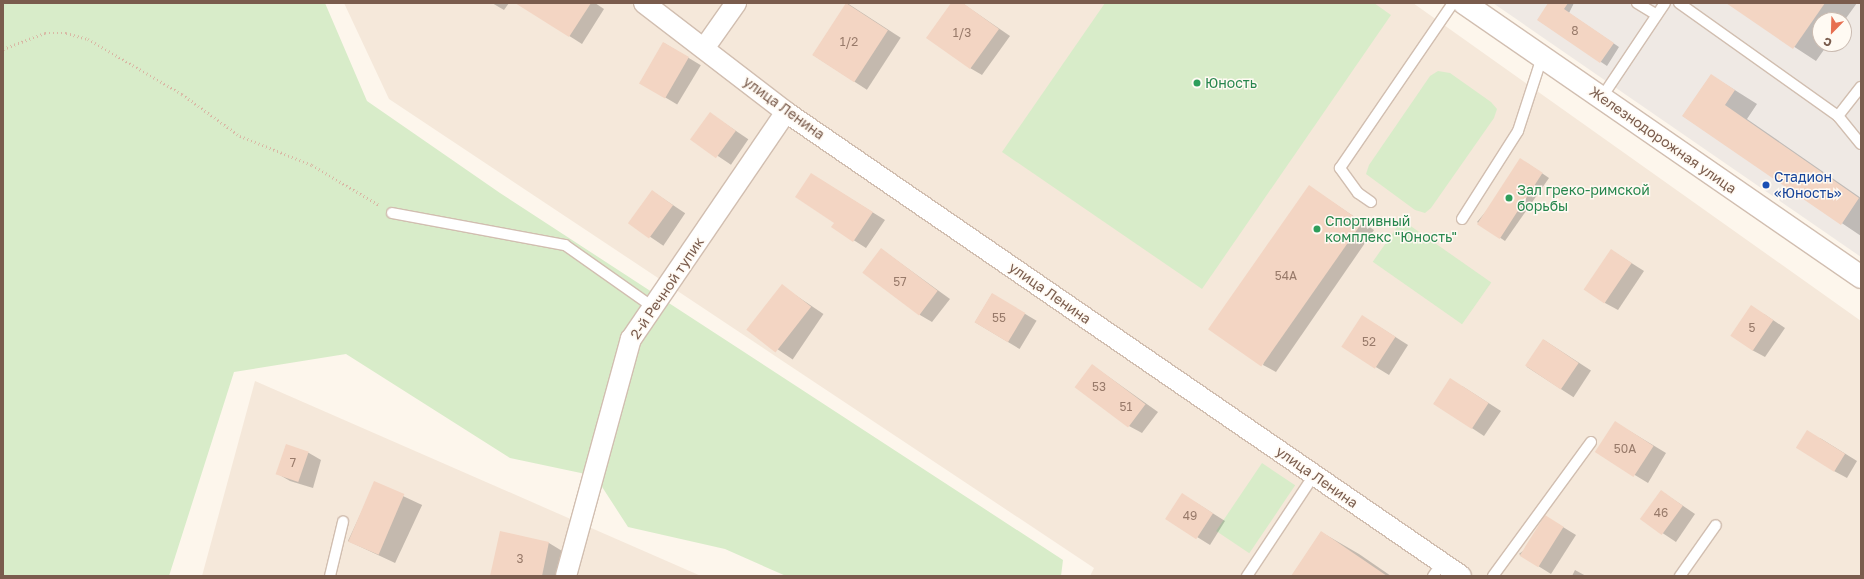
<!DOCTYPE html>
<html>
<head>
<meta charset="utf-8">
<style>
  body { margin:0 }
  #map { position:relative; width:1864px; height:579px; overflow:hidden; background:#fdf6ec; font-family:"Golos Text",sans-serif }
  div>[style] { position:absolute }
  .residential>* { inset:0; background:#f5e8da }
  .industrial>* { inset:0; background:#efe9e4 }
  .green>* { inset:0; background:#d8ecc9; transform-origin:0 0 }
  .shadow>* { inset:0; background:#0003; transform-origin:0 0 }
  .building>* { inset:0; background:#f3d5c3; transform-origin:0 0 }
  .path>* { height:2.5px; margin-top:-1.25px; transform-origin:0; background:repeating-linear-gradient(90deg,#d9b8a5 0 1px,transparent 0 4px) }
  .roads { filter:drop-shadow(1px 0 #d1beb0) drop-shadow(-1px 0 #d1beb0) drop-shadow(0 1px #d1beb0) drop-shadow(0 -1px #d1beb0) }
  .service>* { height:10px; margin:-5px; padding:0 5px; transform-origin:5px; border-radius:5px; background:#fff }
  .minor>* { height:20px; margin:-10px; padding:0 10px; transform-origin:10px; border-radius:10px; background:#fff }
  .secondary>* { height:22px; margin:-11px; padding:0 11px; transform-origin:11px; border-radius:11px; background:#fff }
  .dots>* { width:11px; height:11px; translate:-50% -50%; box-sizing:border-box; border:2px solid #fffaf3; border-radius:50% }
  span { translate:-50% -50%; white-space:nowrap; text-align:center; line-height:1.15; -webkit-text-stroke:3px #fffaf3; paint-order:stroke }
  .number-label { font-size:12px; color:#987a6a }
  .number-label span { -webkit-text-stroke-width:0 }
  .leisure-label { font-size:14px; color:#27864d }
  .left { translate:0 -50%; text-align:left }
  .street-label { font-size:14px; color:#7a5c4d }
  .transit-label { font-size:14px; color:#164399 }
  .frame { position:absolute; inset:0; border:4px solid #7a5c4d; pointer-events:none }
  .north { position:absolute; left:1812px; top:12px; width:40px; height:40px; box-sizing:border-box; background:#fffaf3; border:1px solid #cabbb1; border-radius:50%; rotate:203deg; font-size:11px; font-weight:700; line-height:16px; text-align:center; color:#7a5c4d }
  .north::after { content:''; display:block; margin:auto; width:14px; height:18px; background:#e76f51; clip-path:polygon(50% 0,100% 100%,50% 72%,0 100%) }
</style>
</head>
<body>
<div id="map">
  <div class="residential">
    <div style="clip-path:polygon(344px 3px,1413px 3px,1861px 321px,1861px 576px,1090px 576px,1094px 568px,389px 99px)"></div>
    <div style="clip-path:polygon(255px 381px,701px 576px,202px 576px)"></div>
  </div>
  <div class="industrial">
    <div style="clip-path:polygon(evenodd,1493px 3px,1861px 3px,1861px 257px,1493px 3px,1820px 20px,1844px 20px,1844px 44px,1820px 44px,1820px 20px)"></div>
  </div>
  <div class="green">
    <div style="clip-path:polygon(3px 3px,325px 3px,367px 101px,500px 193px,1063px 560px,1061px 576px,786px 576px,725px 549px,628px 527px,595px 476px,510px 458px,346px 354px,234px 372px,169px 576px,3px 576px)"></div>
    <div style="clip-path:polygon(1105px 3px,1374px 3px,1391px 15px,1202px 289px,1002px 152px)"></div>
    <div style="clip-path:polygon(1438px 71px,1450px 73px,1491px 102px,1497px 109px,1494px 118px,1431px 208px,1425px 213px,1415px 210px,1366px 174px,1369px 165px,1430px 76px)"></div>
    <div style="left:1402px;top:220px;width:109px;height:51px;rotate:35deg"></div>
    <div style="left:1262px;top:463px;width:40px;height:82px;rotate:34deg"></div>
  </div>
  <div class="shadow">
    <div style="clip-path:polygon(492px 3px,509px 3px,504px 10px)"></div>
    <div style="clip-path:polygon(540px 3px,595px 3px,604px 9px,582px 44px,533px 13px)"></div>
    <div style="left:847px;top:3px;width:64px;height:62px;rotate:33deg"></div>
    <div style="clip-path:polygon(952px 3px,962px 3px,1010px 36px,982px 75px,970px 68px)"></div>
    <div style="clip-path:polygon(1549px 3px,1574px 3px,1569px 13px,1619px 47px,1607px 66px,1538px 20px)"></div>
    <div style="clip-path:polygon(1727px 3px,1857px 3px,1844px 21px,1820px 20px,1820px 44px,1828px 44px,1816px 61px)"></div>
    <div style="left:664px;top:43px;width:43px;height:46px;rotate:31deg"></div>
    <div style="clip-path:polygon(1711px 75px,1757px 104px,1747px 119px,1861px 198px,1861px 236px,1683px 116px)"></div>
    <div style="left:711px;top:114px;width:45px;height:31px;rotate:34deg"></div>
    <div style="clip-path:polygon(1527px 163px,1549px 178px,1505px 241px,1477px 222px)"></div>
    <div style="clip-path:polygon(824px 182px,885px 220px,866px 248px,833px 227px,835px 223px)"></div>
    <div style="clip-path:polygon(1310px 187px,1374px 230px,1276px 372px,1263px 365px)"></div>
    <div style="left:652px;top:191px;width:40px;height:39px;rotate:34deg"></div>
    <div style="clip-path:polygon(881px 249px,950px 299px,932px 322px,920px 315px)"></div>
    <div style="clip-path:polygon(1611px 250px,1644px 271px,1618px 310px,1605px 303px)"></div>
    <div style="left:782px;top:286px;width:50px;height:55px;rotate:34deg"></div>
    <div style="left:992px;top:294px;width:52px;height:33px;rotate:31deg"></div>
    <div style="clip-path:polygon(1764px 314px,1785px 328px,1765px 357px,1752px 350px)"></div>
    <div style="clip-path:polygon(1375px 324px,1408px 345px,1389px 375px,1343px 347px)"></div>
    <div style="left:1544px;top:340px;width:56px;height:32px;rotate:33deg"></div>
    <div style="clip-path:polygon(1092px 365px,1158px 412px,1142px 433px,1129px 426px)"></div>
    <div style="clip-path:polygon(1462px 386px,1501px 411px,1484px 436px,1434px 403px)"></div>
    <div style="clip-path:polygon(1628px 430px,1666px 453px,1648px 483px,1597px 452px)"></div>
    <div style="clip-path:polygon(1820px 438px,1857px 461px,1847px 478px,1834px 471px)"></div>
    <div style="clip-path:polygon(286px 446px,309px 453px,321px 460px,313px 488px,290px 481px,278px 474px)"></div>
    <div style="left:375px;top:483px;width:52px;height:64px;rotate:25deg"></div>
    <div style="left:1661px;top:491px;width:41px;height:34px;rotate:34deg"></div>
    <div style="clip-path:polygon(1195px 502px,1225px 521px,1210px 545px,1168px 519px)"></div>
    <div style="clip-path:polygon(1558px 524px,1576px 535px,1551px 574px,1519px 554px)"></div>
    <div style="clip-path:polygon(501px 532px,549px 543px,567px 554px,562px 576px,491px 576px)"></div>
    <div style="clip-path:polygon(1321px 532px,1359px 554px,1391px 576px,1292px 576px)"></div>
    <div style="clip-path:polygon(1575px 570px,1586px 576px,1572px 576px)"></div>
  </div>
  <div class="building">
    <div style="clip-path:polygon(515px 3px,591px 3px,569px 37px)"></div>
    <div style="left:846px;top:3px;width:50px;height:62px;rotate:33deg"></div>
    <div style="clip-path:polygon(951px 3px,963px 3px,999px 29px,970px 69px,926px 38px)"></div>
    <div style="clip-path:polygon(1548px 3px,1568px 3px,1564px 9px,1614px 43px,1600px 63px,1537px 20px)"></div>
    <div style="clip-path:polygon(1726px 3px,1825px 3px,1793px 49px)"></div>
    <div style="left:663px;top:42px;width:30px;height:48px;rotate:30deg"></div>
    <div style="clip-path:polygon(1711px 74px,1735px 90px,1725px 105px,1859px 198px,1841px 225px,1682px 116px)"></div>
    <div style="left:710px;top:112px;width:32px;height:34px;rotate:36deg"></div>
    <div style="left:1520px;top:158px;width:27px;height:79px;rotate:33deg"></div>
    <div style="clip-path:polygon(811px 173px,873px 212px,853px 242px,831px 227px,834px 223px,795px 197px)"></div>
    <div style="left:1309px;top:185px;width:65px;height:176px;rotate:35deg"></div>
    <div style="left:652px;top:190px;width:26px;height:41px;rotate:36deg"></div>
    <div style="left:881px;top:248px;width:71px;height:31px;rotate:37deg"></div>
    <div style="left:1611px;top:249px;width:25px;height:49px;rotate:34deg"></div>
    <div style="left:782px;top:284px;width:37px;height:58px;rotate:38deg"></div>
    <div style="left:992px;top:293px;width:39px;height:34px;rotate:31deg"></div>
    <div style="left:1751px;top:305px;width:27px;height:37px;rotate:34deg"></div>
    <div style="left:1362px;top:315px;width:40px;height:38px;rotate:33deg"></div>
    <div style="left:1543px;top:339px;width:43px;height:32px;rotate:34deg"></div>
    <div style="left:1092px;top:364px;width:67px;height:29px;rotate:37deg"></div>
    <div style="left:1450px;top:378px;width:46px;height:31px;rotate:33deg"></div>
    <div style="left:1615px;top:421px;width:46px;height:37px;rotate:33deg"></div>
    <div style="left:1807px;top:430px;width:45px;height:21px;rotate:32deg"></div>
    <div style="left:286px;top:444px;width:24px;height:32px;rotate:19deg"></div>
    <div style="left:374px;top:481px;width:33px;height:66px;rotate:23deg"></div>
    <div style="left:1661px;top:490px;width:27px;height:36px;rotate:36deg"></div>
    <div style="left:1182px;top:493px;width:37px;height:31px;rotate:33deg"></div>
    <div style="left:1545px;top:515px;width:22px;height:48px;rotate:32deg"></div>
    <div style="clip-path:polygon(500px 531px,549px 542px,542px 576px,490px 576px)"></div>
    <div style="clip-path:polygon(1321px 531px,1387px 576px,1291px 576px)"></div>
  </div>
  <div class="path">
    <div style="left:3px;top:49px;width:45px;rotate:-20.9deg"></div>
    <div style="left:45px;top:33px;width:21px"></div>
    <div style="left:66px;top:33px;width:23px;rotate:15deg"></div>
    <div style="left:88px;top:39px;width:109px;rotate:30.3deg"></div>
    <div style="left:182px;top:94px;width:72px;rotate:35.9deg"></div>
    <div style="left:240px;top:136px;width:78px;rotate:21.9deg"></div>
    <div style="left:312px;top:165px;width:78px;rotate:30.8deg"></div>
  </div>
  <div class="roads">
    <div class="service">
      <div style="left:1637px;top:3px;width:23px;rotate:31deg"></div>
      <div style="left:1679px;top:3px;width:195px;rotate:35.4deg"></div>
      <div style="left:1838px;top:116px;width:37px;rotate:-52deg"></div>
      <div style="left:1602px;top:97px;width:113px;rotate:-56.2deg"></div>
      <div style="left:1838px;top:116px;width:36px;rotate:51deg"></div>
      <div style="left:1371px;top:202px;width:16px;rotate:-145deg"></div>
      <div style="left:1358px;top:193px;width:31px;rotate:-126deg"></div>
      <div style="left:1340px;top:168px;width:200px;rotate:-55.6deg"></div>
      <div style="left:392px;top:213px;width:176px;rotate:10.5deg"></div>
      <div style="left:565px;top:245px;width:108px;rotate:35.2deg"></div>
      <div style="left:1462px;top:219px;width:104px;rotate:-57.5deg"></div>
      <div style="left:1518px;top:131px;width:78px;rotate:-72deg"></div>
      <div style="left:330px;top:576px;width:56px;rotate:-76.5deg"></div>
      <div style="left:1247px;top:576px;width:121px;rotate:-56.4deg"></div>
      <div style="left:1433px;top:576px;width:16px;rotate:-55deg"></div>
      <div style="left:1493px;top:576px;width:166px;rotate:-53.8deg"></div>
      <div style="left:1680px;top:576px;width:62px;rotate:-54.8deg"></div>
    </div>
    <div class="minor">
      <div style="left:644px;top:3px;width:179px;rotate:37.5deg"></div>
      <div style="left:786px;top:112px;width:819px;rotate:34.5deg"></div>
      <div style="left:705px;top:47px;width:54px;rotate:-54.8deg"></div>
      <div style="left:566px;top:576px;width:246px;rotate:-74.7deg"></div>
      <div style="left:631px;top:339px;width:275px;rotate:-55.7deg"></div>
    </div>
    <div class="secondary">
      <div style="left:1464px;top:3px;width:482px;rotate:34.6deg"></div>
    </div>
  </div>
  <div class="dots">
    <div style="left:1197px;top:83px;background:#2e9e5b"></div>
    <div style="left:1766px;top:185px;background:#1a4fb4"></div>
    <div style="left:1509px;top:198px;background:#2e9e5b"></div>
    <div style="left:1317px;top:229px;background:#2e9e5b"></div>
  </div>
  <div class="number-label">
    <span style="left:1575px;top:31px">8</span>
    <span style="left:962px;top:33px">1/3</span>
    <span style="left:849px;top:42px">1/2</span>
    <span style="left:1286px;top:276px">54А</span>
    <span style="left:900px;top:282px">57</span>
    <span style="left:999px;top:318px">55</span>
    <span style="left:1752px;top:328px">5</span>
    <span style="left:1369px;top:342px">52</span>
    <span style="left:1099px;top:387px">53</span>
    <span style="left:1126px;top:407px">51</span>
    <span style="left:1625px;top:449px">50А</span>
    <span style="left:293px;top:463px">7</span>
    <span style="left:1661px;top:513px">46</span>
    <span style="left:1190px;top:516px">49</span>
    <span style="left:520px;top:559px">3</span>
  </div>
  <div class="leisure-label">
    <span class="left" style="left:1205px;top:83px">Юность</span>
    <span class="left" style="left:1517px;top:198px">Зал греко-римской<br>борьбы</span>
    <span class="left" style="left:1325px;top:229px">Спортивный<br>комплекс "Юность"</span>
  </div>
  <div class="street-label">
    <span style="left:784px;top:108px;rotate:36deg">улица Ленина</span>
    <span style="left:1663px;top:140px;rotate:35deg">Железнодорожная улица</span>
    <span style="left:667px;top:288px;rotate:-56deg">2-й Речной тупик</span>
    <span style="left:1050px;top:293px;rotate:35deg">улица Ленина</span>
    <span style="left:1317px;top:477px;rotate:35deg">улица Ленина</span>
  </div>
  <div class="transit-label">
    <span class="left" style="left:1774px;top:185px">Стадион<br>«Юность»</span>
  </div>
  <div class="frame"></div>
  <div class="north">С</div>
</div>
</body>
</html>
